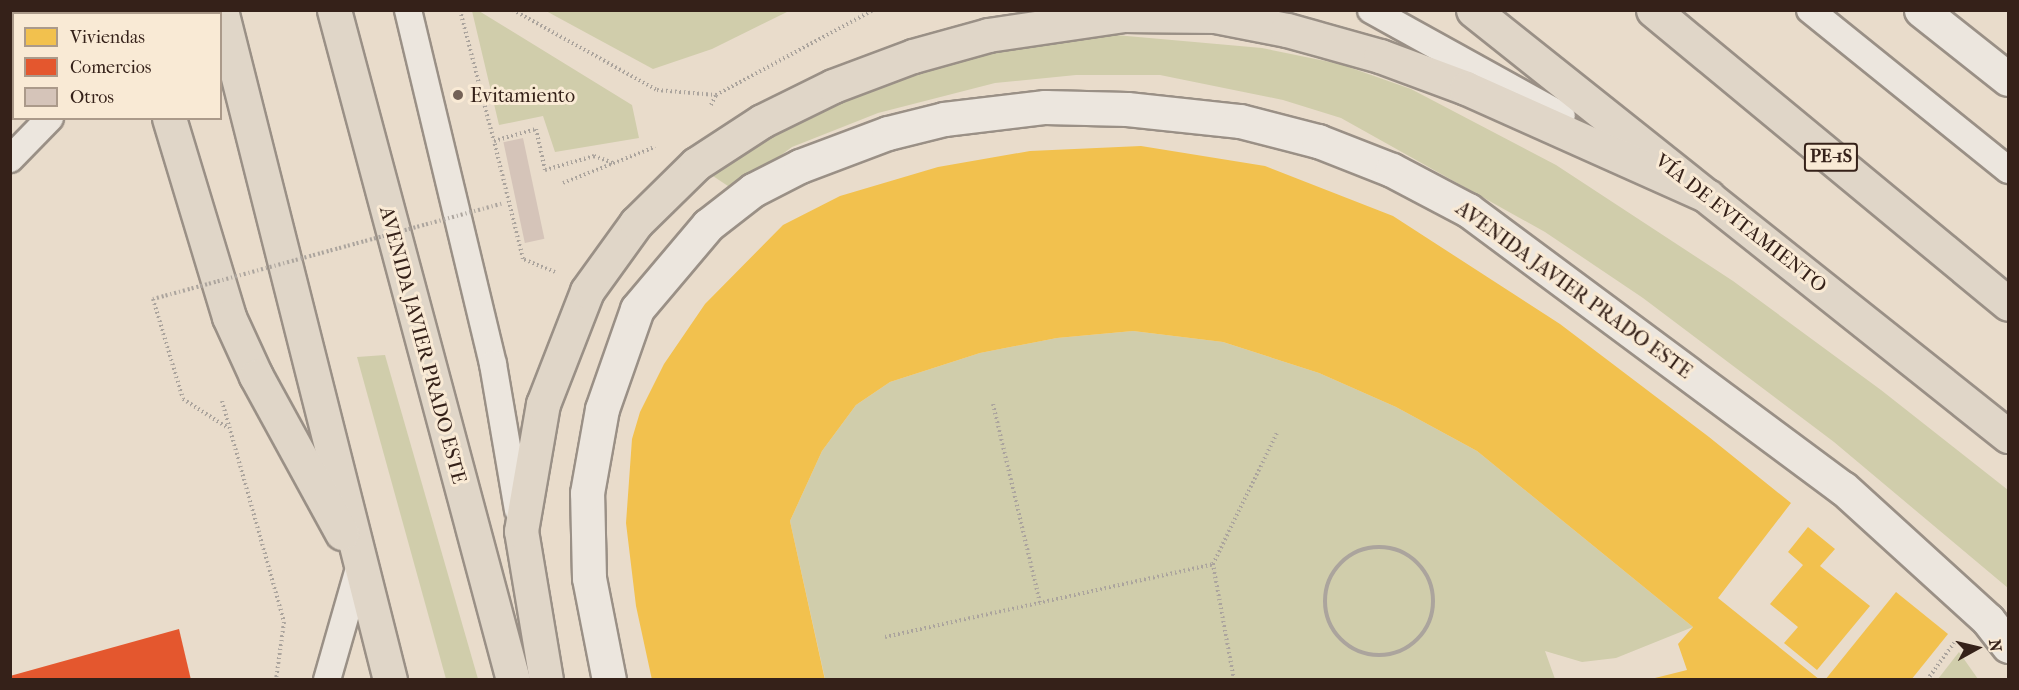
<!DOCTYPE html>
<html>
<head>
<meta charset="utf-8">
<style>
  body { margin:0 }
  #map { position:relative; width:2019px; height:690px; overflow:hidden; background:#e9dccb; font-family:"IM FELL French Canon",serif }
  div>[style] { position:absolute }
  .green>* { inset:0; background:#d0cdab }
  .homes>* { inset:0; background:#f2c14e }
  .shops>* { inset:0; background:#e4572e }
  .building>* { inset:0; background:#d5c4b9; transform-origin:0 0 }
  .path>* { height:4px; margin-top:-2px; transform-origin:0; background:repeating-linear-gradient(90deg,#aba49d 0 1.5px,transparent 0 4.5px) }
  .path>.ring { margin:-2px; padding:0; box-sizing:content-box; background:none; border:4px solid #aba49d; border-radius:50% }
  .roads { filter:drop-shadow(2px 0 #9a9086) drop-shadow(-2px 0 #9a9086) drop-shadow(0 2px #9a9086) drop-shadow(0 -2px #9a9086) }
  .lane>* { height:26px; margin:-13px; padding:0 13px; transform-origin:13px; border-radius:13px; background:#ece6de }
  .street>* { height:33px; margin:-16.5px; padding:0 16.5px; transform-origin:16.5px; border-radius:16.5px; background:#ece6de }
  .highway>* { height:33px; margin:-16.5px; padding:0 16.5px; transform-origin:16.5px; border-radius:16.5px; background:#e0d6c8 }
  .path-bridge>* { height:4px; margin-top:-2px; transform-origin:0; background:repeating-linear-gradient(90deg,#aba49d 0 1.5px,transparent 0 4.5px) }
  .dots>* { width:16px; height:16px; translate:-50% -50%; box-sizing:border-box; border:3px solid #f9ead5; border-radius:50% }
  span { translate:-50% -50%; white-space:nowrap; text-align:center; line-height:1.15; -webkit-text-stroke:6px #f9ead5; paint-order:stroke }
  .shield-label span { padding:2px 4px; background:#f9ead5; border:2px solid; border-radius:4px; -webkit-text-stroke-width:0 }
  .shield-label { font-size:18px; color:#352119; font-weight:700 }
  .poi-label { font-size:20px; color:#352119 }
  .left { translate:0 -50%; text-align:left }
  .street-label { font-size:20px; color:#352119 }
  .frame { position:absolute; inset:0; border:12px solid #352119; pointer-events:none }
  .legend { position:absolute; left:12px; top:12px; width:210px; height:108px; box-sizing:border-box; background:#f9ead5; border:2px solid #ab9a8a; margin:0; padding:8px 10px; list-style:none; font-size:18px; color:#352119 }
  .legend li { display:flex; align-items:center; gap:12px; height:30px }
  .legend b { width:30px; border:2px solid #ab9a8a }
  .north { position:absolute; left:1947px; top:618px; width:60px; height:60px; -webkit-text-stroke:4px #f9ead5; paint-order:stroke; rotate:82deg; font-size:16px; font-weight:700; line-height:24px; text-align:center; color:#352119 }
  .north::after { content:''; display:block; margin:auto; width:21px; height:27px; background:#352119; clip-path:polygon(50% 0,100% 100%,50% 72%,0 100%) }
</style>
</head>
<body>
<div id="map">
  <div class="green">
    <div style="clip-path:polygon(472px 11px,479px 11px,632px 105px,639px 138px,555px 152px,543px 116px,499px 125px)"></div>
    <div style="clip-path:polygon(546px 11px,789px 11px,712px 49px,653px 69px)"></div>
    <div style="clip-path:polygon(1093px 33px,1262px 48px,1340px 64px,1411px 89px,1556px 165px,1733px 281px,1881px 390px,2008px 490px,2008px 588px,1834px 442px,1643px 298px,1545px 232px,1341px 118px,1283px 100px,1160px 75px,1076px 75px,995px 83px,878px 113px,792px 147px,734px 190px,713px 176px,762px 138px,843px 96px,975px 53px)"></div>
    <div style="clip-path:polygon(1133px 331px,1223px 342px,1319px 373px,1396px 407px,1477px 451px,1693px 627px,1616px 658px,1582px 662px,1545px 651px,1555px 679px,825px 679px,790px 521px,822px 451px,856px 405px,890px 382px,980px 353px,1057px 338px)"></div>
    <div style="clip-path:polygon(385px 355px,478px 679px,446px 679px,357px 357px)"></div>
    <div style="clip-path:polygon(1959px 652px,1978px 679px,1938px 679px)"></div>
  </div>
  <div class="homes">
    <div style="clip-path:polygon(1141px 146px,1265px 166px,1393px 216px,1560px 324px,1709px 437px,1791px 503px,1718px 598px,1820px 680px,1647px 680px,1687px 670px,1678px 644px,1693px 627px,1477px 451px,1396px 407px,1319px 373px,1223px 342px,1133px 331px,1057px 338px,980px 353px,890px 382px,856px 405px,822px 451px,790px 521px,825px 680px,652px 680px,636px 606px,626px 523px,632px 439px,640px 412px,664px 364px,705px 304px,783px 225px,840px 196px,938px 167px,1030px 151px)"></div>
    <div style="clip-path:polygon(1808px 527px,1835px 549px,1820px 566px,1870px 606px,1817px 670px,1784px 643px,1798px 627px,1770px 604px,1803px 565px,1788px 552px)"></div>
    <div style="clip-path:polygon(1896px 592px,1948px 634px,1911px 680px,1825px 680px)"></div>
  </div>
  <div class="shops">
    <div style="clip-path:polygon(179px 629px,191px 680px,10px 680px,10px 676px)"></div>
  </div>
  <div class="building">
    <div style="left:523px;top:138px;width:103px;height:20px;rotate:78deg"></div>
  </div>
  <div class="path">
    <div style="left:460px;top:10px;width:135px;rotate:75.5deg"></div>
    <div style="left:513px;top:10px;width:165px;rotate:29.1deg"></div>
    <div style="left:657px;top:90px;width:59px;rotate:4.8deg"></div>
    <div style="left:711px;top:105px;width:11px;rotate:-63deg"></div>
    <div style="left:716px;top:95px;width:179px;rotate:-28.4deg"></div>
    <div style="left:563px;top:183px;width:99px;rotate:-21.4deg"></div>
    <div style="left:555px;top:272px;width:35px;rotate:-158deg"></div>
    <div style="left:523px;top:259px;width:122px;rotate:-103.8deg"></div>
    <div style="left:494px;top:141px;width:44px;rotate:-15.9deg"></div>
    <div style="left:536px;top:129px;width:42px;rotate:77.6deg"></div>
    <div style="left:545px;top:170px;width:51px;rotate:-15.9deg"></div>
    <div style="left:594px;top:156px;width:20px;rotate:20deg"></div>
    <div style="left:153px;top:299px;width:104px;rotate:73.3deg"></div>
    <div style="left:183px;top:399px;width:54px;rotate:32.8deg"></div>
    <div style="left:222px;top:401px;width:230px;rotate:74.3deg"></div>
    <div style="left:284px;top:622px;width:59px;rotate:97.9deg"></div>
    <div style="left:993px;top:404px;width:204px;rotate:76.7deg"></div>
    <div class="ring" style="left:1325px;top:547px;width:104px;height:104px"></div>
    <div style="left:885px;top:637px;width:336px;rotate:-12.5deg"></div>
    <div style="left:1234px;top:680px;width:118px;rotate:-100.3deg"></div>
    <div style="left:1213px;top:564px;width:146px;rotate:-64deg"></div>
    <div style="left:1927px;top:680px;width:46px;rotate:-53.9deg"></div>
  </div>
  <div class="roads">
    <div class="lane">
      <div style="left:408px;top:10px;width:364px;rotate:76.5deg"></div>
      <div style="left:493px;top:364px;width:148px;rotate:80.3deg"></div>
      <div style="left:1371px;top:10px;width:218px;rotate:29deg"></div>
      <div style="left:1810px;top:10px;width:255px;rotate:38.9deg"></div>
      <div style="left:10px;top:159px;width:57px;rotate:-45.7deg"></div>
      <div style="left:327px;top:680px;width:120px;rotate:-74deg"></div>
    </div>
    <div class="street">
      <div style="left:1921px;top:10px;width:111px;rotate:38.4deg"></div>
      <div style="left:609px;top:680px;width:104px;rotate:-101.1deg"></div>
      <div style="left:589px;top:578px;width:85px;rotate:-91.3deg"></div>
      <div style="left:587px;top:493px;width:85px;rotate:-79.9deg"></div>
      <div style="left:602px;top:409px;width:106px;rotate:-70.7deg"></div>
      <div style="left:637px;top:309px;width:110px;rotate:-49.8deg"></div>
      <div style="left:708px;top:225px;width:57px;rotate:-37.9deg"></div>
      <div style="left:753px;top:190px;width:53px;rotate:-27.1deg"></div>
      <div style="left:800px;top:166px;width:94px;rotate:-20.6deg"></div>
      <div style="left:888px;top:133px;width:58px;rotate:-14deg"></div>
      <div style="left:944px;top:119px;width:102px;rotate:-6.8deg"></div>
      <div style="left:1045px;top:107px;width:82px;rotate:1.4deg"></div>
      <div style="left:1127px;top:109px;width:114px;rotate:6.1deg"></div>
      <div style="left:1240px;top:121px;width:81px;rotate:14.4deg"></div>
      <div style="left:1318px;top:141px;width:79px;rotate:21.4deg"></div>
      <div style="left:1392px;top:170px;width:86px;rotate:27.8deg"></div>
      <div style="left:1468px;top:210px;width:467px;rotate:36.6deg"></div>
      <div style="left:1843px;top:488px;width:196px;rotate:42.3deg"></div>
      <div style="left:1988px;top:620px;width:33px;rotate:52deg"></div>
    </div>
    <div class="highway">
      <div style="left:138px;top:10px;width:4px;rotate:76deg"></div>
      <div style="left:221px;top:10px;width:691px;rotate:75.84deg"></div>
      <div style="left:334px;top:10px;width:693px;rotate:75.04deg"></div>
      <div style="left:1473px;top:10px;width:684px;rotate:38.53deg"></div>
      <div style="left:1653px;top:10px;width:461px;rotate:39.6deg"></div>
      <div style="left:169px;top:118px;width:208px;rotate:73.2deg"></div>
      <div style="left:229px;top:317px;width:65px;rotate:65.4deg"></div>
      <div style="left:256px;top:376px;width:179px;rotate:61.3deg"></div>
      <div style="left:546px;top:680px;width:151px;rotate:-99.5deg"></div>
      <div style="left:521px;top:531px;width:129px;rotate:-80.2deg"></div>
      <div style="left:543px;top:404px;width:121px;rotate:-68.7deg"></div>
      <div style="left:587px;top:291px;width:84px;rotate:-54.2deg"></div>
      <div style="left:636px;top:223px;width:84px;rotate:-44.5deg"></div>
      <div style="left:696px;top:164px;width:79px;rotate:-33.1deg"></div>
      <div style="left:762px;top:121px;width:79px;rotate:-26.2deg"></div>
      <div style="left:833px;top:86px;width:85px;rotate:-20.6deg"></div>
      <div style="left:913px;top:56px;width:78px;rotate:-15.6deg"></div>
      <div style="left:988px;top:35px;width:136px;rotate:-8.4deg"></div>
      <div style="left:1123px;top:15px;width:92px;rotate:0.6deg"></div>
      <div style="left:1215px;top:16px;width:73px;rotate:11deg"></div>
      <div style="left:1287px;top:30px;width:97px;rotate:15.6deg"></div>
      <div style="left:1380px;top:56px;width:92px;rotate:20.4deg"></div>
      <div style="left:1466px;top:88px;width:265px;rotate:24.1deg"></div>
    </div>
  </div>
  <div class="path-bridge">
    <div style="left:153px;top:299px;width:363px;rotate:-15.3deg"></div>
  </div>
  <div class="dots">
    <div style="left:458px;top:95px;background:#746257"></div>
  </div>
  <div class="shield-label">
    <span style="left:1831px;top:157px">PE-1S</span>
  </div>
  <div class="poi-label">
    <span class="left" style="left:470px;top:95px">Evitamiento</span>
  </div>
  <div class="street-label">
    <span style="left:1741px;top:223px;rotate:38deg">VÍA DE EVITAMIENTO</span>
    <span style="left:1574px;top:290px;rotate:36deg">AVENIDA JAVIER PRADO ESTE</span>
    <span style="left:423px;top:345px;rotate:75deg">AVENIDA JAVIER PRADO ESTE</span>
  </div>
  <div class="frame"></div>
  <ul class="legend">
  <li><b style="height:16px;background:#f2c14e"></b>Viviendas</li>
  <li><b style="height:16px;background:#e4572e"></b>Comercios</li>
  <li><b style="height:16px;background:#d5c4b9"></b>Otros</li>
  </ul>
  <div class="north">N</div>
</div>
</body>
</html>
